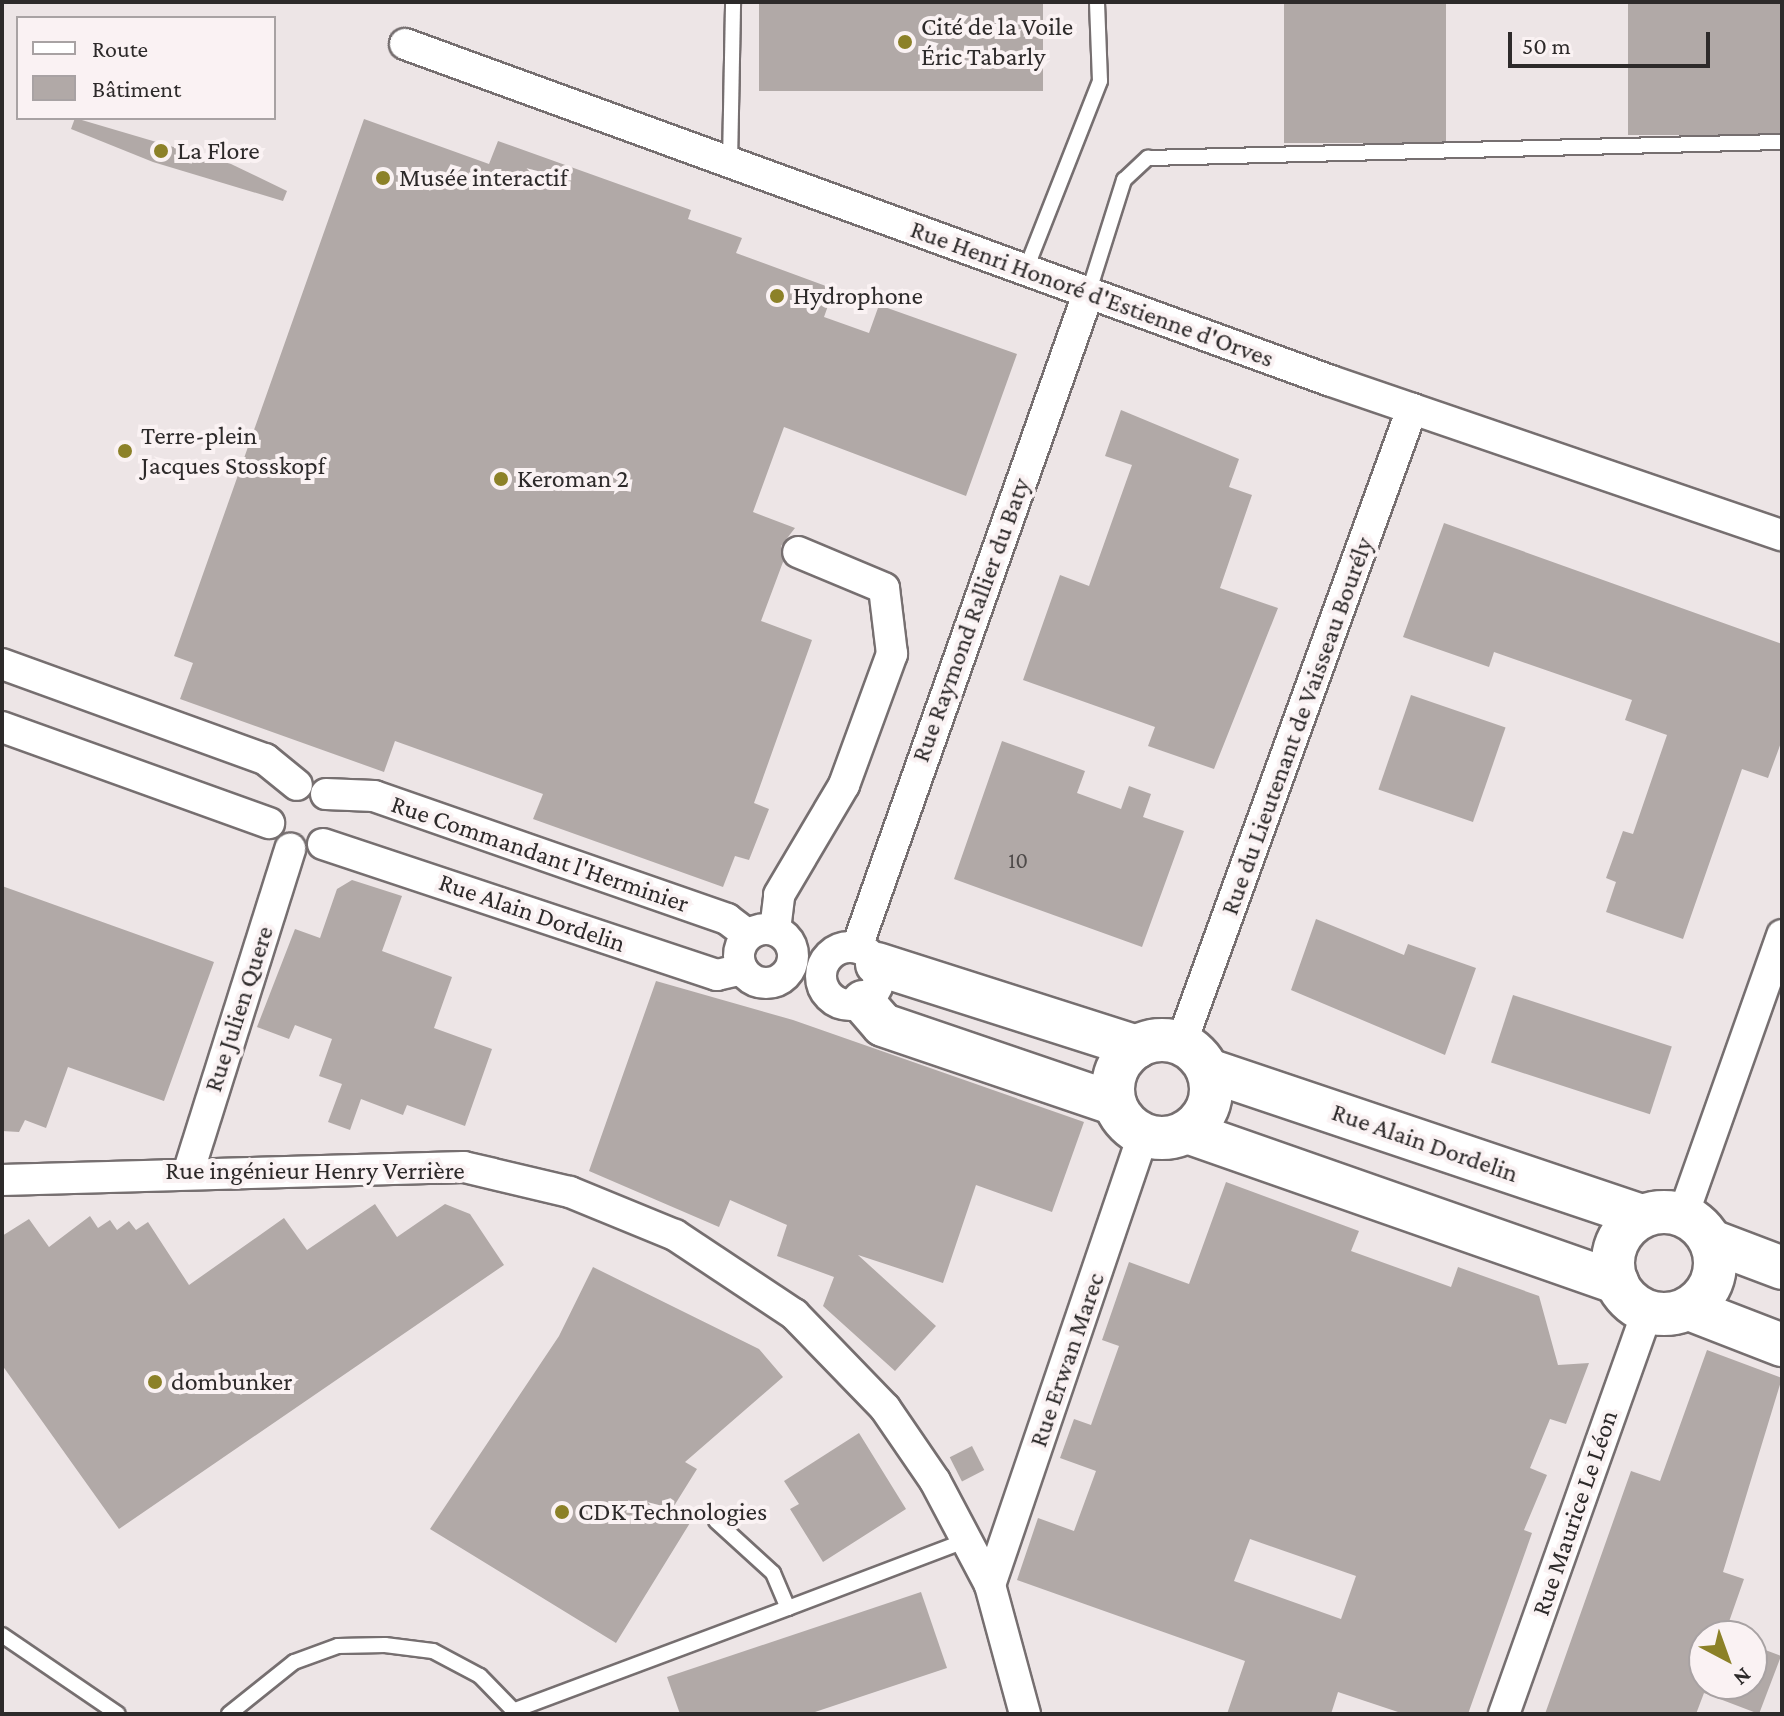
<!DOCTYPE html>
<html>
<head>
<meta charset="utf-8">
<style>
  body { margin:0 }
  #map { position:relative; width:1784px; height:1716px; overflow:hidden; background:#ede5e6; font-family:"Crimson Pro",serif }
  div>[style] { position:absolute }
  .building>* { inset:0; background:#b1a9a7; transform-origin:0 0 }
  .roads { filter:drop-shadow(2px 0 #766f70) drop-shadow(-2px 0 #766f70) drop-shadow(0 2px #766f70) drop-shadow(0 -2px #766f70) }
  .lane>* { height:14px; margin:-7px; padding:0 7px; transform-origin:7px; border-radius:7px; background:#fff }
  .street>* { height:30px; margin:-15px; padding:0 15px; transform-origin:15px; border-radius:15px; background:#fff }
  .street>.ring { margin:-15px; padding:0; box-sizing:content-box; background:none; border:30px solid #fff; border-radius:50% }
  .secondary>* { height:42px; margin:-21px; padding:0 21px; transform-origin:21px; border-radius:21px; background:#fff }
  .secondary>.ring { margin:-21px; padding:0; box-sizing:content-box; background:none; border:42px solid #fff; border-radius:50% }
  .dots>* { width:22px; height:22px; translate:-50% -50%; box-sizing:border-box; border:4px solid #faf2f3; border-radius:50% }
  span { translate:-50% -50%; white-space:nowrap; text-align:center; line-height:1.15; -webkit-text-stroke:8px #faf2f3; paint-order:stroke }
  .number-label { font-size:22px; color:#4e4a49 }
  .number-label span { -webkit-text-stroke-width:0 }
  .poi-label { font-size:26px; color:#2d2a2a }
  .left { translate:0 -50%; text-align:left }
  .street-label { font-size:26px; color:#2d2a2a }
  .frame { position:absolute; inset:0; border:4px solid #2d2a2a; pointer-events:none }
  .legend { position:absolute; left:16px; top:16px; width:260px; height:104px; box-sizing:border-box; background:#faf2f3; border:2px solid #a8a2a3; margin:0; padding:10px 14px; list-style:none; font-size:24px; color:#2d2a2a }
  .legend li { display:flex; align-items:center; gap:16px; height:40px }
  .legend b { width:40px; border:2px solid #a8a2a3 }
  .north { position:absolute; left:1688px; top:1620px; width:80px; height:80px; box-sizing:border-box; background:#faf2f3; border:2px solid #a8a2a3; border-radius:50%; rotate:139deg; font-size:22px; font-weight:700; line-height:32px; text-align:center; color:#2d2a2a }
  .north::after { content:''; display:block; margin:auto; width:28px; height:36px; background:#8c8128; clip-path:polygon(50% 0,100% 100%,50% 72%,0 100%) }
  .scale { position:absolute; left:1508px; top:32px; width:202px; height:36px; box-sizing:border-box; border:4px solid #2d2a2a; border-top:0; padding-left:10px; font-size:24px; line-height:28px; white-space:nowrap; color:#2d2a2a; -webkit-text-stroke:6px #faf2f3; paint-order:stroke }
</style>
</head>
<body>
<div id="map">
  <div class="building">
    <div style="left:759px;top:2px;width:284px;height:89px"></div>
    <div style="left:1284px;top:2px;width:162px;height:141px"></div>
    <div style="left:1628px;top:2px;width:154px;height:133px"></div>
    <div style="clip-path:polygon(75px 118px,231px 164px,287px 191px,283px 201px,153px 162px,71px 129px)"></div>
    <div style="clip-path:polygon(364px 119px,489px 164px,498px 141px,691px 210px,688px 219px,742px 238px,736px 253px,834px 289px,824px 317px,869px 333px,879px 305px,1017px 354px,966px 496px,784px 427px,753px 512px,795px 528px,781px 546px,783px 562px,761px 621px,812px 640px,754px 803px,769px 809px,749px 860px,735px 856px,723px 887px,533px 819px,543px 794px,395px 741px,384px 772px,180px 699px,193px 663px,174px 656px)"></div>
    <div style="clip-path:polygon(1121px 410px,1239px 459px,1229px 487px,1252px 495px,1220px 588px,1278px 608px,1214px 769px,1148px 746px,1155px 727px,1023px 680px,1060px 575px,1089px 586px,1132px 465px,1105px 456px)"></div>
    <div style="clip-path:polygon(1444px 523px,1782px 644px,1782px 740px,1768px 778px,1742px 769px,1683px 939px,1606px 912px,1616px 882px,1606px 878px,1623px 831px,1633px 834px,1667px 735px,1625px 720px,1632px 700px,1494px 652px,1489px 667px,1403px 637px)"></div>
    <div style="left:1411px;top:695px;width:100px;height:100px;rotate:19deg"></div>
    <div style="clip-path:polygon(1002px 741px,1085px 771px,1077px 793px,1121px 809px,1129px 786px,1151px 794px,1143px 817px,1184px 831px,1142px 947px,954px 879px)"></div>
    <div style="clip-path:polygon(352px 880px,402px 896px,382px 951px,452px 977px,434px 1028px,492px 1049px,465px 1126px,407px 1105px,403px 1115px,361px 1099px,350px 1130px,328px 1122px,342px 1084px,319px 1076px,332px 1039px,295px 1025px,289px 1039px,257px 1027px,295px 929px,320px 938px,337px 889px)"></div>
    <div style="clip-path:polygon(2px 886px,214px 962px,164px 1101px,68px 1067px,46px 1128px,25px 1120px,19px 1132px,2px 1131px)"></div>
    <div style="clip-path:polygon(1316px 919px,1404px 955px,1408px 944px,1476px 968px,1445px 1055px,1291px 990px)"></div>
    <div style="clip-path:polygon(656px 981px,793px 1020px,1084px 1122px,1052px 1212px,976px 1185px,943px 1283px,858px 1255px,936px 1326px,895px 1371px,823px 1306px,834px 1277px,777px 1256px,787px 1225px,730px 1200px,719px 1227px,589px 1171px)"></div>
    <div style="left:1513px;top:995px;width:167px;height:71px;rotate:18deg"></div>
    <div style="clip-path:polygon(evenodd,1226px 1182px,1359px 1231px,1351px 1251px,1451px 1287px,1458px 1267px,1539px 1296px,1558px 1365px,1589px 1363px,1566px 1424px,1550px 1419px,1530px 1468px,1547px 1475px,1524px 1530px,1532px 1533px,1468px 1714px,1404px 1714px,1338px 1692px,1331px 1714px,1227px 1714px,1245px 1661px,1017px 1580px,1038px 1518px,1074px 1531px,1096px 1471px,1060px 1458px,1074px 1419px,1091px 1425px,1119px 1346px,1102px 1340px,1129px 1262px,1189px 1284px,1226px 1182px,1250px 1539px,1356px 1576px,1341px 1619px,1234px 1581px,1250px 1539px)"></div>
    <div style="clip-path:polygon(375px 1204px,397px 1237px,445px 1204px,470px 1214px,504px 1265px,119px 1529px,2px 1365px,2px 1236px,29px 1219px,49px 1247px,90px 1216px,98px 1228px,110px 1220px,117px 1230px,129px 1221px,136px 1230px,148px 1222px,189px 1285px,284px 1218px,307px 1250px)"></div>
    <div style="clip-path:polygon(593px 1267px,759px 1349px,783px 1377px,685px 1462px,697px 1469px,674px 1506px,693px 1518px,616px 1643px,430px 1529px,559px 1336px)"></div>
    <div style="clip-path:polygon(1707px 1350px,1782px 1378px,1723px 1572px,1744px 1579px,1724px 1636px,1704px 1636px,1704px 1684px,1752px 1684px,1752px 1645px,1781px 1656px,1759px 1714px,1704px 1693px,1696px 1714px,1545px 1714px,1631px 1471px,1660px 1481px)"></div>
    <div style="clip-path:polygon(859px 1433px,906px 1509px,823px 1562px,790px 1509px,799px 1504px,784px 1481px)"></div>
    <div style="left:972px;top:1446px;width:27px;height:25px;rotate:63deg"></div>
    <div style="clip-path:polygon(921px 1592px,947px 1668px,809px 1714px,680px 1714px,667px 1677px)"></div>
  </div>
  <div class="roads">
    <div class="lane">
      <div style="left:730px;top:163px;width:161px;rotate:-88.9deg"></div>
      <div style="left:1026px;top:269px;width:202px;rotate:-68.5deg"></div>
      <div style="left:1100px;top:81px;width:79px;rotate:-92.2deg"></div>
      <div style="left:1088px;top:294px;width:120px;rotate:-72.5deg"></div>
      <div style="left:1124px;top:180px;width:33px;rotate:-43deg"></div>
      <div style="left:1148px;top:158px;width:634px;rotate:-1.45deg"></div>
      <div style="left:716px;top:1521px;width:77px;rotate:42.4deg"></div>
      <div style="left:773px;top:1573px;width:38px;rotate:67deg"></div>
      <div style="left:788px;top:1608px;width:191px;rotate:-20.8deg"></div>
      <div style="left:2px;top:1635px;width:140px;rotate:34.3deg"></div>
      <div style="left:515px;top:1710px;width:291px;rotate:-20.5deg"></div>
      <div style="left:229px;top:1714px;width:83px;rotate:-38.7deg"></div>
      <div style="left:294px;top:1662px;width:47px;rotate:-20deg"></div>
      <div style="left:338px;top:1646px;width:47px;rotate:-1.2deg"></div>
      <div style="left:385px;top:1645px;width:48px;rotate:7.1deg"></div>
      <div style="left:433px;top:1651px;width:53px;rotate:28deg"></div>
      <div style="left:480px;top:1676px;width:53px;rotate:45.8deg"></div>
    </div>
    <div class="street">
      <div style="left:405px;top:44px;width:985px;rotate:20deg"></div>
      <div style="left:1331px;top:381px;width:477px;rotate:18.9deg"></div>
      <div style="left:2px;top:664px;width:280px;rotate:19.9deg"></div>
      <div style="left:265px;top:759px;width:41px;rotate:39.1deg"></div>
      <div style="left:2px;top:727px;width:284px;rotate:19.8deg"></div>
      <div style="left:326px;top:794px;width:48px;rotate:2.4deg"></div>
      <div style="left:374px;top:796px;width:374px;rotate:19.2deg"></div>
      <div style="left:727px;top:919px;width:26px;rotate:37deg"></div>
      <div style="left:323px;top:844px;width:415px;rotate:18.4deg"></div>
      <div style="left:717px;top:975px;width:26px;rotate:-13deg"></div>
      <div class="ring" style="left:739px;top:929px;width:24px;height:24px"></div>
      <div style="left:775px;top:930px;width:35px;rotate:-83deg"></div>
      <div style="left:779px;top:895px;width:128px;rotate:-59.4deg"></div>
      <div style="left:844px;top:785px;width:140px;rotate:-69.9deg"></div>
      <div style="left:892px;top:654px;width:66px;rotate:-96.9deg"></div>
      <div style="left:884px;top:588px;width:93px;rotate:-157.3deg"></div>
      <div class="ring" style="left:821px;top:947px;width:28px;height:28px"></div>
      <div style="left:857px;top:947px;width:693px;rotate:-70.52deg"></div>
      <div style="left:1181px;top:1044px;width:676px;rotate:-70.01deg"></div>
      <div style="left:189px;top:1170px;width:337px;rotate:-72.5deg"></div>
      <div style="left:2px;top:1180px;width:462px;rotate:-1.6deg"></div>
      <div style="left:464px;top:1167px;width:109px;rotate:13.3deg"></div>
      <div style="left:570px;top:1192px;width:113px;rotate:22.3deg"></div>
      <div style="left:675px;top:1235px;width:143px;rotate:33.6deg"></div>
      <div style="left:794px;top:1314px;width:131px;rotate:45.9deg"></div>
      <div style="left:885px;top:1408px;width:88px;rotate:55.6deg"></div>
      <div style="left:935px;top:1481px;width:118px;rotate:62.1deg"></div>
      <div style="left:990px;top:1585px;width:134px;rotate:74.8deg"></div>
      <div style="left:1683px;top:1215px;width:297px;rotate:-70.5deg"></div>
      <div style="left:990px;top:1585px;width:475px;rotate:-71.2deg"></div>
      <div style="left:1504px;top:1714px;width:427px;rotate:-70.4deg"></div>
    </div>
    <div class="secondary">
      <div style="left:877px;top:964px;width:273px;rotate:17.7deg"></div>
      <div style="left:863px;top:1002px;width:30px;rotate:49deg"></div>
      <div style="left:883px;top:1025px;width:245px;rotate:18.8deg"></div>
      <div class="ring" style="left:1113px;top:1040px;width:56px;height:56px"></div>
      <div style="left:1208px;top:1070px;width:458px;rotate:18.6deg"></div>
      <div style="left:1187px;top:1132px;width:456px;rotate:19.3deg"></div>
      <div class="ring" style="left:1613px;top:1212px;width:60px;height:60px"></div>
      <div style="left:1711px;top:1241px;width:76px;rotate:20.8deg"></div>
      <div style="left:1689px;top:1309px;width:100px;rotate:21.2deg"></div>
    </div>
  </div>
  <div class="dots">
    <div style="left:905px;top:42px;background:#8c8128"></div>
    <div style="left:161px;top:151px;background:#8c8128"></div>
    <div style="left:383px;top:178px;background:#8c8128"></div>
    <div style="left:777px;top:296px;background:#8c8128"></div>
    <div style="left:125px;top:451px;background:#8c8128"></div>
    <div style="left:501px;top:479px;background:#8c8128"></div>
    <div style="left:155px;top:1382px;background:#8c8128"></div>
    <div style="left:562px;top:1512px;background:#8c8128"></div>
  </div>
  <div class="number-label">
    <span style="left:1018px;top:861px">10</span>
  </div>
  <div class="poi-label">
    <span class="left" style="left:921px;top:42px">Cité de la Voile<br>Éric Tabarly</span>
    <span class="left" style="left:177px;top:151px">La Flore</span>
    <span class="left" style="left:399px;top:178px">Musée interactif</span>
    <span class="left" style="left:793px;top:296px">Hydrophone</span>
    <span class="left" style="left:141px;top:451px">Terre-plein<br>Jacques Stosskopf</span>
    <span class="left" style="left:517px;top:479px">Keroman 2</span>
    <span class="left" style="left:171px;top:1382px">dombunker</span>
    <span class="left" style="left:578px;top:1512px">CDK Technologies</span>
  </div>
  <div class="street-label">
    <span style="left:1092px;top:294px;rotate:20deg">Rue Henri Honoré d'Estienne d'Orves</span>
    <span style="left:971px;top:620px;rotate:-70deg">Rue Raymond Rallier du Baty</span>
    <span style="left:1297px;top:726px;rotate:-70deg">Rue du Lieutenant de Vaisseau Bourély</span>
    <span style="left:540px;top:854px;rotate:19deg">Rue Commandant l'Herminier</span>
    <span style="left:532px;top:913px;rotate:19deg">Rue Alain Dordelin</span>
    <span style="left:239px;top:1009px;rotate:-72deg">Rue Julien Quere</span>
    <span style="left:1425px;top:1143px;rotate:19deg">Rue Alain Dordelin</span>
    <span style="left:315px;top:1171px">Rue ingénieur Henry Verrière</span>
    <span style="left:1067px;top:1360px;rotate:-71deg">Rue Erwan Marec</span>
    <span style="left:1575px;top:1513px;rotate:-71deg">Rue Maurice Le Léon</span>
  </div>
  <div class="frame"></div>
  <ul class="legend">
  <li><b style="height:10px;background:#fff"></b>Route</li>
  <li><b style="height:22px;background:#b1a9a7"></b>Bâtiment</li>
  </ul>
  <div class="north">N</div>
  <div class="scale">50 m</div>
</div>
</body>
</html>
